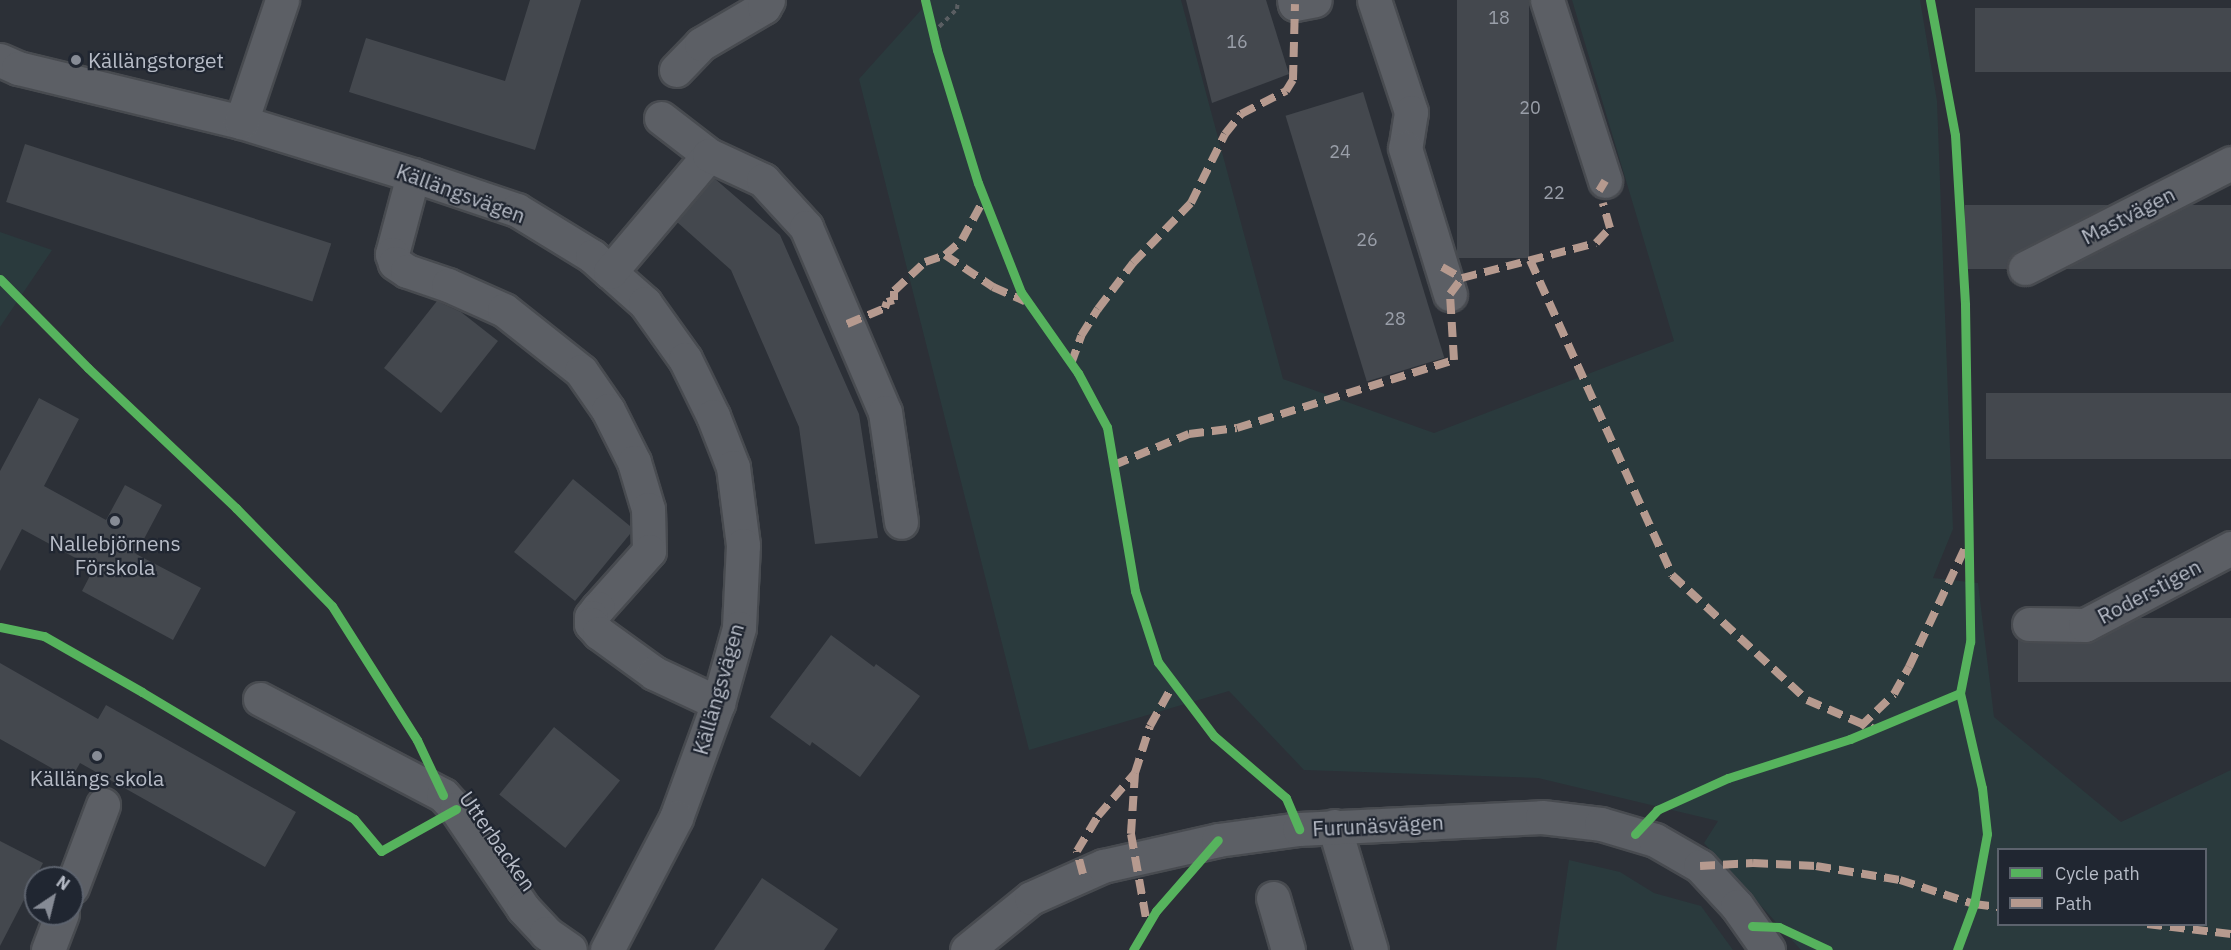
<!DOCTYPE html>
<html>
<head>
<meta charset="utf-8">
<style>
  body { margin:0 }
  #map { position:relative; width:2231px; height:950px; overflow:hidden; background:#2c3037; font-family:"IBM Plex Sans",sans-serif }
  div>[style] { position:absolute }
  .green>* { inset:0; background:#2a3a3d }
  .building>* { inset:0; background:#44484e; transform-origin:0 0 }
  .path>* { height:4px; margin-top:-2px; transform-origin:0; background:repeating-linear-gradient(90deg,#5a5e62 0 4.5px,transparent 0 9px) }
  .roads { filter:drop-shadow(2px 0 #484b50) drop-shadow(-2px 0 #484b50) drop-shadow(0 2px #484b50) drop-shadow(0 -2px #484b50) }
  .minor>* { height:33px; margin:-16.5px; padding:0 16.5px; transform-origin:16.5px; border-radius:16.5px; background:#5c5f65 }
  .quiet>* { height:8px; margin-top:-4px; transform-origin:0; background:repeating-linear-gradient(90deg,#b69a8f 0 15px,transparent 0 23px) }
  .cycleway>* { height:9px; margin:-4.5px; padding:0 4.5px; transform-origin:4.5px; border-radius:4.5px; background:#56b35d }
  .dots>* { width:16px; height:16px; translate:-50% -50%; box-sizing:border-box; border:3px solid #202631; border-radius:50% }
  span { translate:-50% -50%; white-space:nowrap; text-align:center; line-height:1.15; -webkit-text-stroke:4.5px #202631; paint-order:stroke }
  .number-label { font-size:18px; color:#9a9fa9 }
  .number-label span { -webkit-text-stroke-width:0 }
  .poi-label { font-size:21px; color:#b7bcc7 }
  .left { translate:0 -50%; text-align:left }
  .street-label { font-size:21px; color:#b7bcc7 }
  .legend { position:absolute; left:1997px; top:848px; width:210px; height:78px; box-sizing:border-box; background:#202631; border:2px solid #5c626d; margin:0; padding:8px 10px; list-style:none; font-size:18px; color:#b7bcc7 }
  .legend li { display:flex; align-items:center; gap:12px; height:30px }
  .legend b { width:30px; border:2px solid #5c626d }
  .north { position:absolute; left:24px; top:866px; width:60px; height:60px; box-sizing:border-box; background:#202631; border:2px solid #5c626d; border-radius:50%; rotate:35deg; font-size:16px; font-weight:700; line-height:24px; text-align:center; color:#b7bcc7 }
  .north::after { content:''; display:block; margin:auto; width:21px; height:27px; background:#868b95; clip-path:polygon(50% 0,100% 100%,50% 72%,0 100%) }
</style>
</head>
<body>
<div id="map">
  <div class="green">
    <div style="clip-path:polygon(evenodd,930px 0,1181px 0,1283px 379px,1434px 433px,1674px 341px,1572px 0,1920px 0,1937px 101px,1953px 529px,1933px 578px,1978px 583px,1994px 717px,2121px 822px,2231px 770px,2231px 950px,1801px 950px,1704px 843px,1718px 821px,1538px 778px,1304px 770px,1229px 691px,1029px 750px,859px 79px,930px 0,1998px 850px,2206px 850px,2206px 924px,1998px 924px,1998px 850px)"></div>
    <div style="clip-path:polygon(0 232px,52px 250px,0 327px)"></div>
    <div style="clip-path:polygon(1569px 860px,1620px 872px,1654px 893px,1701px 906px,1733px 950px,1556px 950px)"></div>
  </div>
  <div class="building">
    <div style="clip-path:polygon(530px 0,581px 0,535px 150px,349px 92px,366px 38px,505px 81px)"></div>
    <div style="clip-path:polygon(1186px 0,1266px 0,1289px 74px,1212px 103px)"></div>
    <div style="left:1457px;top:0;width:72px;height:258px"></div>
    <div style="left:2231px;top:8px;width:64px;height:256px;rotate:90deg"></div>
    <div style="left:1363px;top:92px;width:278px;height:81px;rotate:73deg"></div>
    <div style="left:25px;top:144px;width:322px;height:61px;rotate:18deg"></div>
    <div style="clip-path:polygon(714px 178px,780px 235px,859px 414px,878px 538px,815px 544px,799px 427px,731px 270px,677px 222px)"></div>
    <div style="left:2231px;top:205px;width:64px;height:266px;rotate:90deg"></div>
    <div style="clip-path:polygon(437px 301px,461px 312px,498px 341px,441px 413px,384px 368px)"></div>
    <div style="left:2231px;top:393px;width:66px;height:245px;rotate:90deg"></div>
    <div style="clip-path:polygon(39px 398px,79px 419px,44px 486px,106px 520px,125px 485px,162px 505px,136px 554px,201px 588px,173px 640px,82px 591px,94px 568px,22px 529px,0 571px,0 471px)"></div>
    <div style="clip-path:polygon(573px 479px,630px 526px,630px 534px,575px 601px,514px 552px)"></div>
    <div style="left:2231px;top:618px;width:64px;height:213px;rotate:90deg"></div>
    <div style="clip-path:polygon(831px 635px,874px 667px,876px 664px,920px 696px,860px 777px,812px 742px,810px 746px,770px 717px)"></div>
    <div style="clip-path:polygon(0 663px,98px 719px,106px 705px,296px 812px,265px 867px,80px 763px,71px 779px,0 739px)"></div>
    <div style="left:554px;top:727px;width:85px;height:87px;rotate:39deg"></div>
    <div style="clip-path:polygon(0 841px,43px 863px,0 946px)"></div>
    <div style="clip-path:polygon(762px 878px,838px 929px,824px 950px,714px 950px)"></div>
  </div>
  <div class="path">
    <div style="left:933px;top:33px;width:34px;rotate:-45deg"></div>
    <div style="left:957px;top:9px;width:9px;rotate:-84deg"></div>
  </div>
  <div class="roads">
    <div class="minor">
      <div style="left:1294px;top:0;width:4px;rotate:76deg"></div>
      <div style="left:1295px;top:4px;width:20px;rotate:-11deg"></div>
      <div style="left:1374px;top:0;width:118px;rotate:71.7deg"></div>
      <div style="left:1411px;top:112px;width:36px;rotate:99deg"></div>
      <div style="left:1405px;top:148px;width:153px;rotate:72.9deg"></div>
      <div style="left:1547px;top:0;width:190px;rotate:72.2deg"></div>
      <div style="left:0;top:60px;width:20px;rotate:24deg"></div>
      <div style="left:18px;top:68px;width:229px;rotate:13.6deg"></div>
      <div style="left:241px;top:122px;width:180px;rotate:17.1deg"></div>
      <div style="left:413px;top:175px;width:110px;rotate:18.6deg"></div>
      <div style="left:517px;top:210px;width:88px;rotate:31.5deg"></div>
      <div style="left:592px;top:256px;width:24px;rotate:42deg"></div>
      <div style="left:610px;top:272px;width:47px;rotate:41.5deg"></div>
      <div style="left:645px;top:303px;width:69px;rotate:54.5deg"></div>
      <div style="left:685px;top:359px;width:64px;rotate:63.8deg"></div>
      <div style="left:713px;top:416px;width:55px;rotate:68.6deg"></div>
      <div style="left:733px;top:467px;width:79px;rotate:82.7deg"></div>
      <div style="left:743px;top:545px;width:83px;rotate:92.8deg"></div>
      <div style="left:739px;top:628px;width:78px;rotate:105.6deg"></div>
      <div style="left:718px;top:703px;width:122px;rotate:110.1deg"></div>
      <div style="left:676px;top:818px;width:149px;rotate:117.6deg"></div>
      <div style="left:676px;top:70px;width:36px;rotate:-46deg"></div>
      <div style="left:701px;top:44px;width:73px;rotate:-30.4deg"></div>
      <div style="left:764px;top:7px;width:8px;rotate:-60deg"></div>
      <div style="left:661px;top:118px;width:61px;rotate:37.6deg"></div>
      <div style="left:241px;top:122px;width:129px;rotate:-71.4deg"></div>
      <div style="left:413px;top:175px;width:82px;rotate:104.9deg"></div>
      <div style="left:392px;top:254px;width:9px;rotate:72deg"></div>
      <div style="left:395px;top:263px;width:14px;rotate:34deg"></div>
      <div style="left:407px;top:271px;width:43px;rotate:18.9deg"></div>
      <div style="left:448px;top:285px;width:61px;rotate:24.1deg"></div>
      <div style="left:504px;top:310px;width:98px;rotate:38.4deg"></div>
      <div style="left:581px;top:371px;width:47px;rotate:55.3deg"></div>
      <div style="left:608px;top:410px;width:58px;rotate:63.4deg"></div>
      <div style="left:634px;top:462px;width:49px;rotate:73.4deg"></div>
      <div style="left:648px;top:509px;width:42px;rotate:88.6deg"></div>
      <div style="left:649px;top:551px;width:76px;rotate:131.8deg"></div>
      <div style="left:598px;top:608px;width:11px;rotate:128deg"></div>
      <div style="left:591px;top:617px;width:7px;rotate:90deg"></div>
      <div style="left:591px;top:624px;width:12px;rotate:48deg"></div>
      <div style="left:599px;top:633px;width:68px;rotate:36deg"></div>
      <div style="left:654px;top:673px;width:71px;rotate:25.1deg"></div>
      <div style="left:2025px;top:268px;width:231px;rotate:-27deg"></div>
      <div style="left:610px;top:272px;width:153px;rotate:-49.8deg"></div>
      <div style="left:709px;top:155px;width:60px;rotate:24.8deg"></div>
      <div style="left:763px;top:180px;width:64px;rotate:47.5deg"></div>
      <div style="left:806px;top:227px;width:201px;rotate:66.9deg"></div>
      <div style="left:885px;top:412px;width:111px;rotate:81.7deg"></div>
      <div style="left:2029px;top:624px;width:56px;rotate:1deg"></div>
      <div style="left:2085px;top:625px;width:165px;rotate:-27.8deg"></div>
      <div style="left:260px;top:699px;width:207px;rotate:27.7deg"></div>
      <div style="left:443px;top:795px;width:19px;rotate:47deg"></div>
      <div style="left:456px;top:809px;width:120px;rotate:55.9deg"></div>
      <div style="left:523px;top:908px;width:34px;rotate:47deg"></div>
      <div style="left:546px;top:933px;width:29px;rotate:35deg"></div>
      <div style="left:1334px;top:826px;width:129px;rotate:73.4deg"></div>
      <div style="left:72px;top:887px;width:88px;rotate:-69.3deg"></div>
      <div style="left:1273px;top:898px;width:54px;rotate:73.9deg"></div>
      <div style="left:48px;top:950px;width:39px;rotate:-69deg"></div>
      <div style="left:967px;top:950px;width:82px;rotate:-39.1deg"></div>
      <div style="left:1031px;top:898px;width:79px;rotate:-24deg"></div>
      <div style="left:1103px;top:866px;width:118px;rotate:-12.7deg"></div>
      <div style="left:1218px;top:840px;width:82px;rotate:-7.7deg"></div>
      <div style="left:1299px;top:829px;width:243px;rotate:-2.8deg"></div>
      <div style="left:1542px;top:817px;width:59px;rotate:6.8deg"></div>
      <div style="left:1601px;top:824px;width:56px;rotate:16.5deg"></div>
      <div style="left:1655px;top:840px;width:52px;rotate:30deg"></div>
      <div style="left:1700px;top:866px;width:54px;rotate:47.2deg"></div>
      <div style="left:1737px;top:906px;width:54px;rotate:54.8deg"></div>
    </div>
  </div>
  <div class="quiet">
    <div style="left:1599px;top:191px;width:12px;rotate:-59deg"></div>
    <div style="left:945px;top:255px;width:58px;rotate:33.7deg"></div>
    <div style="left:993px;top:287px;width:35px;rotate:24deg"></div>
    <div style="left:1530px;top:260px;width:346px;rotate:65.7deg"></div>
    <div style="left:1672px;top:575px;width:184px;rotate:42.8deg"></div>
    <div style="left:1807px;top:700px;width:73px;rotate:23.4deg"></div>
    <div style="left:1442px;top:267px;width:23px;rotate:29deg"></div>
    <div style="left:847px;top:324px;width:41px;rotate:-22.8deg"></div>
    <div style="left:885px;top:308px;width:6px;rotate:-72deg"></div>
    <div style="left:887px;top:302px;width:7px;rotate:-16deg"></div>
    <div style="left:894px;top:300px;width:9px;rotate:-90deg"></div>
    <div style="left:894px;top:291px;width:42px;rotate:-43.1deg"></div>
    <div style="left:925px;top:262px;width:21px;rotate:-19deg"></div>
    <div style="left:945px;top:255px;width:23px;rotate:-41deg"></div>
    <div style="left:962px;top:240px;width:47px;rotate:-61.8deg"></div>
    <div style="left:1071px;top:364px;width:30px;rotate:-70deg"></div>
    <div style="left:1081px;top:336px;width:32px;rotate:-58deg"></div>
    <div style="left:1098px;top:309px;width:58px;rotate:-52.7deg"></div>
    <div style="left:1133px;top:263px;width:83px;rotate:-46deg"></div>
    <div style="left:1191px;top:203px;width:77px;rotate:-63.8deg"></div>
    <div style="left:1225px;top:134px;width:26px;rotate:-51deg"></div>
    <div style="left:1241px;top:114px;width:51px;rotate:-27.1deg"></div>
    <div style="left:1286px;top:91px;width:13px;rotate:-58deg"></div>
    <div style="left:1293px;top:80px;width:76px;rotate:-88.5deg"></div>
    <div style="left:1114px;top:465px;width:81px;rotate:-22.5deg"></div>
    <div style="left:1189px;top:434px;width:48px;rotate:-7.1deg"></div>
    <div style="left:1237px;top:428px;width:227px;rotate:-17.4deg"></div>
    <div style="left:1454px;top:360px;width:66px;rotate:-93.5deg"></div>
    <div style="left:1450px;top:294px;width:20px;rotate:-53deg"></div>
    <div style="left:1462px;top:278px;width:138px;rotate:-14.6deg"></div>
    <div style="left:1596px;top:243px;width:21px;rotate:-47deg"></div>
    <div style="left:1610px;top:228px;width:26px;rotate:-106deg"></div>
    <div style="left:1860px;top:727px;width:47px;rotate:-44.1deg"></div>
    <div style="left:1894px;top:694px;width:31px;rotate:-61deg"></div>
    <div style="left:1909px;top:667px;width:132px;rotate:-64.8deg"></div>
    <div style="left:1135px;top:773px;width:61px;rotate:93.8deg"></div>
    <div style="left:1131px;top:834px;width:91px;rotate:79.9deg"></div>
    <div style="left:1700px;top:866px;width:53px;rotate:-3.2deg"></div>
    <div style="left:1753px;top:863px;width:63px;rotate:2.7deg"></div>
    <div style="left:1816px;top:866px;width:85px;rotate:9.5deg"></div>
    <div style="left:1900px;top:880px;width:78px;rotate:18deg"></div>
    <div style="left:1974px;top:904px;width:24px;rotate:7deg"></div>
    <div style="left:1083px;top:874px;width:24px;rotate:-105deg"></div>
    <div style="left:1077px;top:851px;width:41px;rotate:-59deg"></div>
    <div style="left:1098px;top:816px;width:57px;rotate:-49.3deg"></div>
    <div style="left:1135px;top:773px;width:49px;rotate:-72.3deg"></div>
    <div style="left:1150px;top:726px;width:49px;rotate:-60.8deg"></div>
    <div style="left:2147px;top:924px;width:85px;rotate:6.8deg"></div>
  </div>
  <div class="cycleway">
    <div style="left:925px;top:0;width:51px;rotate:76.5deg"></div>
    <div style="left:937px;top:50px;width:139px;rotate:72.9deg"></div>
    <div style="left:978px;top:183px;width:117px;rotate:68.5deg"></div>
    <div style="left:1021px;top:292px;width:99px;rotate:54.9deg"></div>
    <div style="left:1078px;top:373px;width:61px;rotate:61.8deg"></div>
    <div style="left:1107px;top:427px;width:166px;rotate:80.3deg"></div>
    <div style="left:1135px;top:591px;width:75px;rotate:72.1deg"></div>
    <div style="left:1158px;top:662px;width:93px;rotate:52.9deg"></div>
    <div style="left:1214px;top:736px;width:95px;rotate:40.7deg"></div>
    <div style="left:1286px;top:798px;width:34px;rotate:67deg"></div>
    <div style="left:1930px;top:0;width:137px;rotate:79.5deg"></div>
    <div style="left:1955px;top:135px;width:170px;rotate:86.6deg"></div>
    <div style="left:1965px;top:305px;width:337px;rotate:89.1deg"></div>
    <div style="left:1970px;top:642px;width:52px;rotate:101.1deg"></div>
    <div style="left:1960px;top:693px;width:98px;rotate:77deg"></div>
    <div style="left:1982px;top:788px;width:46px;rotate:83.8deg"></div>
    <div style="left:1987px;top:834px;width:71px;rotate:100.5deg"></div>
    <div style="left:1974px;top:904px;width:49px;rotate:110.3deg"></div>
    <div style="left:0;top:279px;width:125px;rotate:45.3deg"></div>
    <div style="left:88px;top:368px;width:204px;rotate:43.4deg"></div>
    <div style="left:236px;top:508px;width:137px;rotate:45.6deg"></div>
    <div style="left:332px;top:606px;width:159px;rotate:57.6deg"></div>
    <div style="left:417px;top:740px;width:61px;rotate:64.7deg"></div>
    <div style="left:0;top:627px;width:45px;rotate:11.6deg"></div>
    <div style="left:44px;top:636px;width:113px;rotate:29.7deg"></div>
    <div style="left:142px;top:692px;width:247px;rotate:30.9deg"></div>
    <div style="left:354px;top:819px;width:42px;rotate:49.8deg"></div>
    <div style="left:381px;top:851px;width:86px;rotate:-29.2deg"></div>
    <div style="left:1635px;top:834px;width:33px;rotate:-47deg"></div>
    <div style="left:1657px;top:810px;width:78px;rotate:-24.3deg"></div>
    <div style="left:1728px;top:778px;width:128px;rotate:-17.7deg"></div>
    <div style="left:1850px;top:739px;width:119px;rotate:-22.7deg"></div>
    <div style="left:1752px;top:926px;width:27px;rotate:2deg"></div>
    <div style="left:1779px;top:927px;width:54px;rotate:25.1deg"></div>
    <div style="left:1133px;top:950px;width:45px;rotate:-59.5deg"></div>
    <div style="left:1156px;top:911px;width:94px;rotate:-48.9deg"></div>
  </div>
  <div class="dots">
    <div style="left:76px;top:60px;background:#868b95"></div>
    <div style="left:115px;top:521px;background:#868b95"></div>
    <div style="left:97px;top:756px;background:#868b95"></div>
  </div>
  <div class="number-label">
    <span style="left:1499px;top:18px">18</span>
    <span style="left:1237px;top:42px">16</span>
    <span style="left:1530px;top:108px">20</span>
    <span style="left:1340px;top:152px">24</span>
    <span style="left:1554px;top:193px">22</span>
    <span style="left:1367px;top:240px">26</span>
    <span style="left:1395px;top:319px">28</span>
  </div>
  <div class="poi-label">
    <span class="left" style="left:88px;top:60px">Källängstorget</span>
    <span style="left:115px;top:555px">Nallebjörnens<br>Förskola</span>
    <span style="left:97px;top:778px">Källängs skola</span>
  </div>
  <div class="street-label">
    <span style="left:461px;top:193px;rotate:20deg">Källängsvägen</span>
    <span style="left:2128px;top:215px;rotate:-27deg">Mastvägen</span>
    <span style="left:2149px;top:591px;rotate:-28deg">Roderstigen</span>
    <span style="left:718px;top:689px;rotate:-74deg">Källängsvägen</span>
    <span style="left:1378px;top:825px;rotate:-3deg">Furunäsvägen</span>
    <span style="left:498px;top:841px;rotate:55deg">Utterbacken</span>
  </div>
  <ul class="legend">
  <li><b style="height:8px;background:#56b35d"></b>Cycle path</li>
  <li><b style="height:8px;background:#b69a8f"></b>Path</li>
  </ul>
  <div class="north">N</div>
</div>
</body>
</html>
